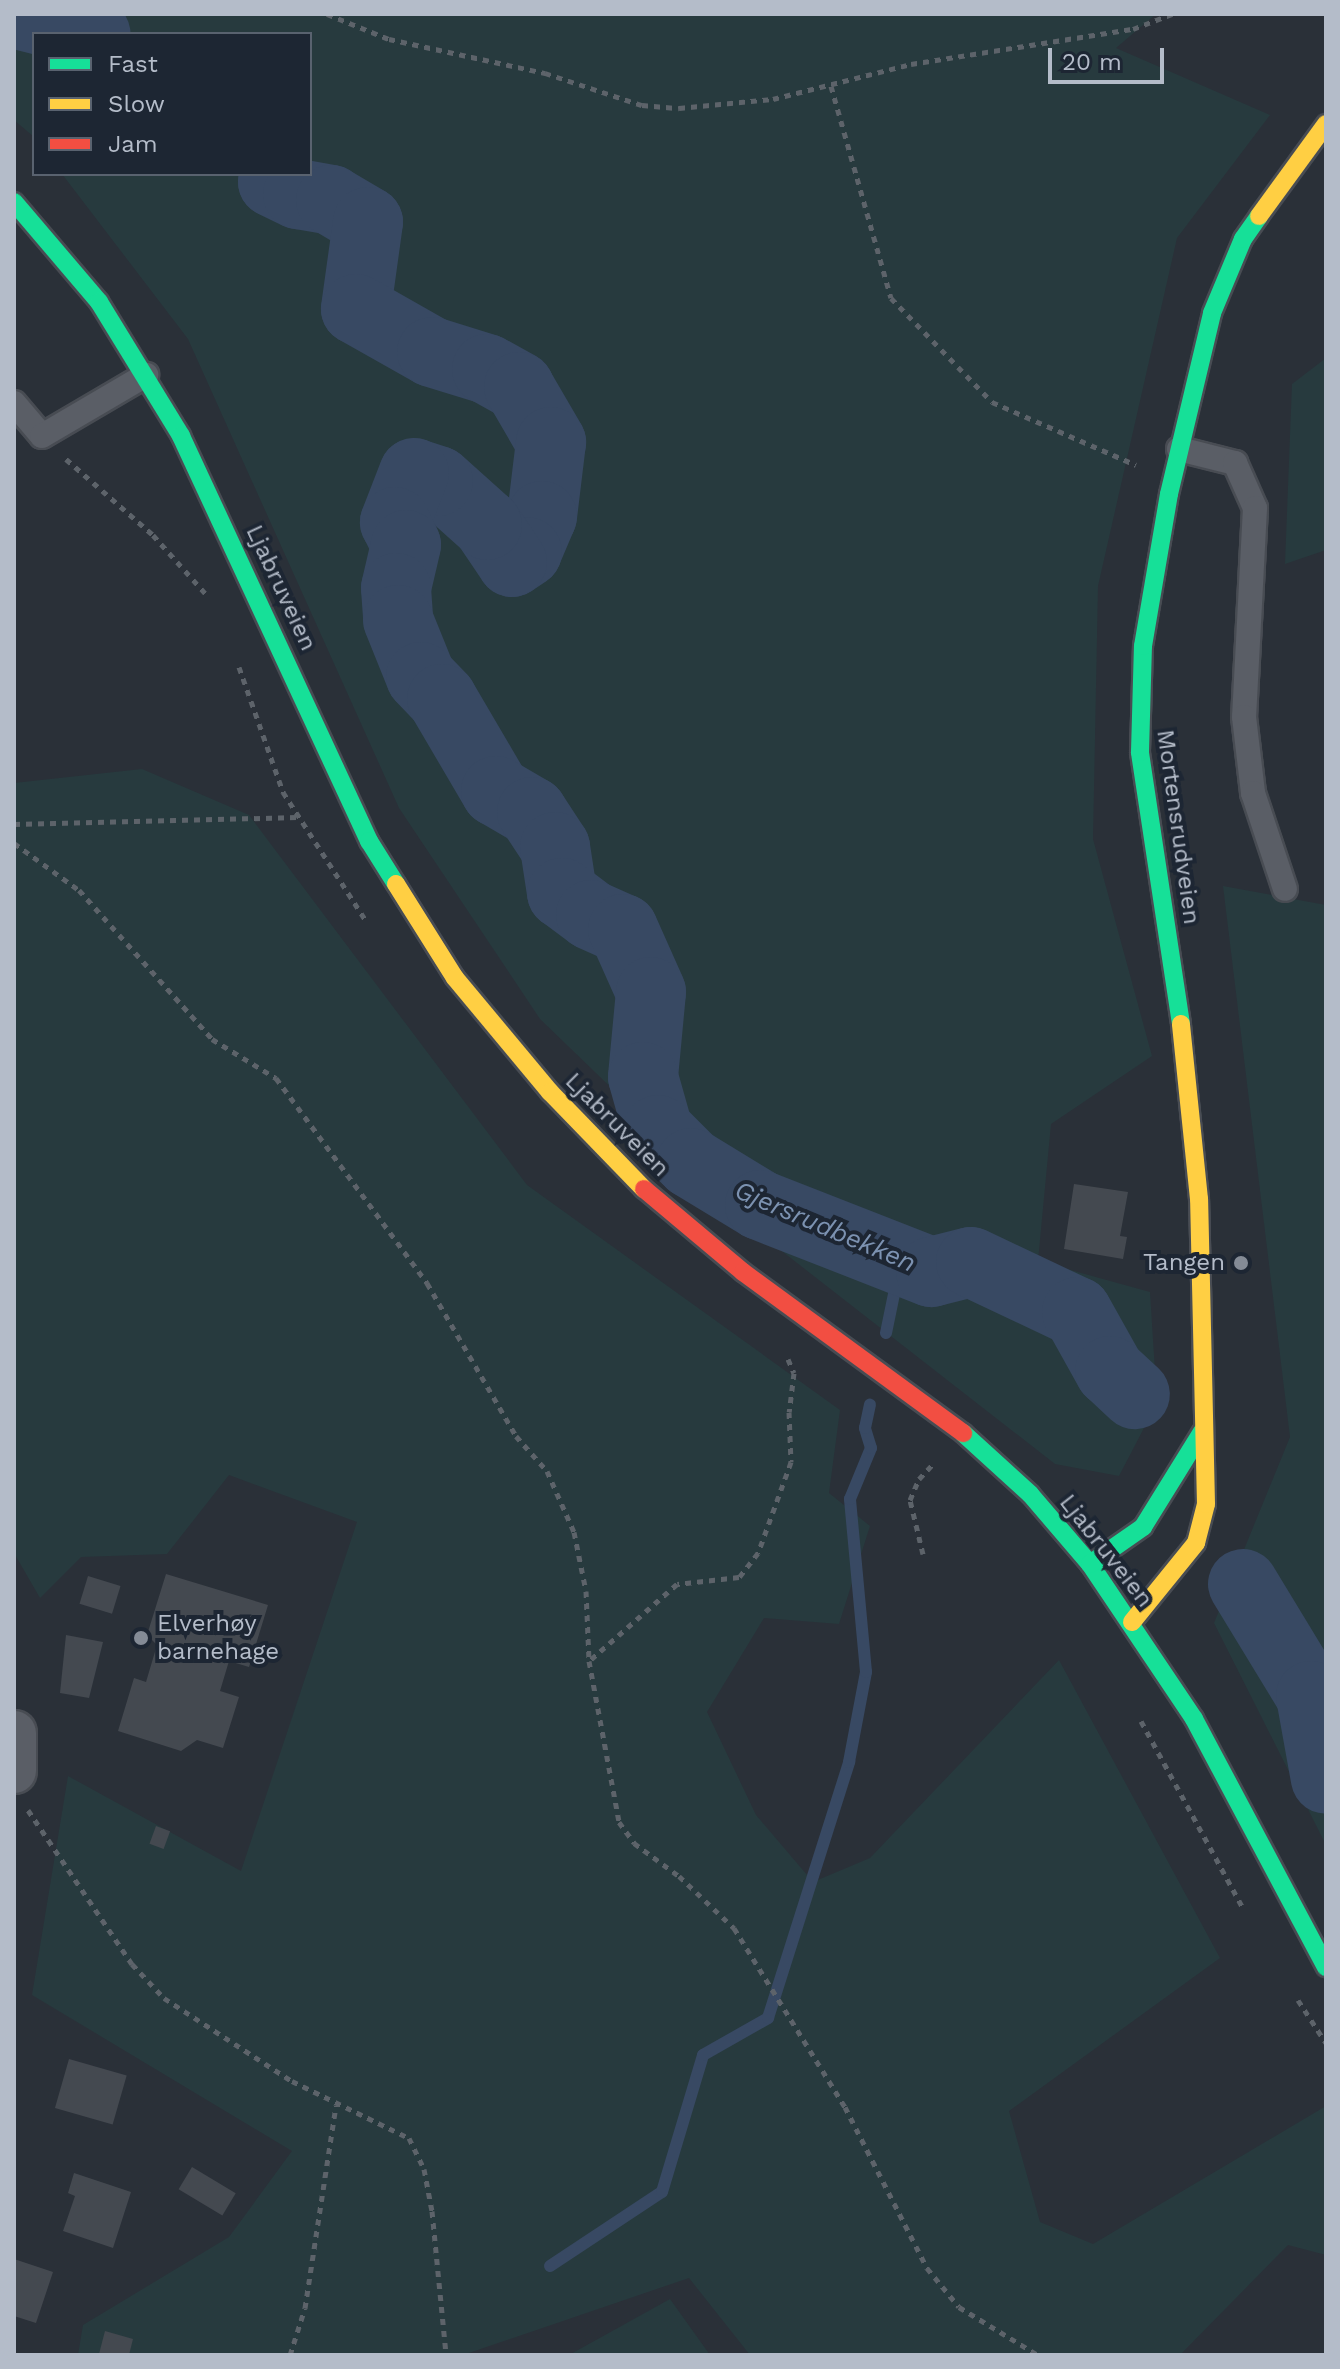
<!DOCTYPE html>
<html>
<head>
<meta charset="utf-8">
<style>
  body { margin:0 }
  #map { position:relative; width:1340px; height:2369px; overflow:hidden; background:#2a3038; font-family:"Work Sans",sans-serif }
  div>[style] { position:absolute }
  .green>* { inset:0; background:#273a3e }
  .stream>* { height:12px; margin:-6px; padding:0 6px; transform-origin:6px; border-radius:6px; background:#384963 }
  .river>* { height:70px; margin:-35px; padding:0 35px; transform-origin:35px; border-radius:35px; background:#384963 }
  .building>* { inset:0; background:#444950; transform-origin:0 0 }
  .path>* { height:5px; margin-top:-2.5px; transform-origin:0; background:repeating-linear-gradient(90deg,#5d636a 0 6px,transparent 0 12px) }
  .roads { filter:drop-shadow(2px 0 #484c53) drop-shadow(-2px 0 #484c53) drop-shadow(0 2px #484c53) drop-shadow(0 -2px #484c53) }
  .lane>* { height:24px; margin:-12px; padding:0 12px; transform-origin:12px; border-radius:12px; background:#5a5e66 }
  .street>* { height:44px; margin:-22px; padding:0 22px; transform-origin:22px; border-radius:22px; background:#5a5e66 }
  .fast>* { height:18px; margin:-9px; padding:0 9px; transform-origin:9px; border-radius:9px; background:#16e098 }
  .slow>* { height:18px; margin:-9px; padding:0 9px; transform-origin:9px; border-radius:9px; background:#ffcf43 }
  .jam>* { height:18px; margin:-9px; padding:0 9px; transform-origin:9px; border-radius:9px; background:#f24e42 }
  .dots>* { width:22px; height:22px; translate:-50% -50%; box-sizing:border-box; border:4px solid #1d2633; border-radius:50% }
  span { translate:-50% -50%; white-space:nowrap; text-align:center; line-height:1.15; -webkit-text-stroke:8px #1d2633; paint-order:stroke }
  .street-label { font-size:24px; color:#b4bcc9 }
  .poi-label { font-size:24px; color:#b4bcc9 }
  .right { translate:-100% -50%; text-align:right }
  .left { translate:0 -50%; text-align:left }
  .water-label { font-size:26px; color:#7c92b1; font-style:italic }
  .frame { position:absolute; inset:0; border:16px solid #b4bcc9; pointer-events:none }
  .legend { position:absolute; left:32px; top:32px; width:280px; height:144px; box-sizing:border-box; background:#1d2633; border:2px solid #59626f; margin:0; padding:10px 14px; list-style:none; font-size:24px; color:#b4bcc9 }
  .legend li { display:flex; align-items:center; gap:16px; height:40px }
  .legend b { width:40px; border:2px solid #59626f }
  .scale { position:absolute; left:1048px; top:48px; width:116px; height:36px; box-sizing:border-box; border:4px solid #b4bcc9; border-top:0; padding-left:10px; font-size:24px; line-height:28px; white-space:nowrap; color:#b4bcc9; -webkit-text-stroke:6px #1d2633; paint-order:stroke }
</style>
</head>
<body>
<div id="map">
  <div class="green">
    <div style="clip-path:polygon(14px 14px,1156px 14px,1116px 48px,1270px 115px,1177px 238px,1098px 586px,1093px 839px,1152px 1056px,1051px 1124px,1038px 1261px,1150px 1292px,1157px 1403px,1119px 1476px,1055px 1464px,774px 1245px,540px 1019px,399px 808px,188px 339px,62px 174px,310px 174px,310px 34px,34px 34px,34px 137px,14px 120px)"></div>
    <div style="clip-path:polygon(1326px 358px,1326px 550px,1285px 564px,1292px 384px)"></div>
    <div style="clip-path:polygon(142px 769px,249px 815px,527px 1185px,840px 1410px,829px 1493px,870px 1526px,839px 1624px,764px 1618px,707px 1712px,756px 1815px,813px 1882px,870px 1858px,1059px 1660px,1220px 1958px,1009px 2111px,1040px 2222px,1093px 2244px,1326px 2106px,1326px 2255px,1288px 2245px,1180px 2355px,750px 2355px,689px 2278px,463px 2355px,78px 2355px,83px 2325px,229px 2237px,292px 2151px,32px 1995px,68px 1776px,241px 1871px,357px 1522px,229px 1475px,167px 1554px,81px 1557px,40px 1598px,14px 1553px,14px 783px)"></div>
    <div style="clip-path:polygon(1223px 886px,1326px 905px,1326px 1845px,1214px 1623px,1290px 1437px)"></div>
    <div style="clip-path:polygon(670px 2299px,710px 2355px,569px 2355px)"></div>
  </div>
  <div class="stream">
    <div style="left:886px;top:1333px;width:75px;rotate:-78.4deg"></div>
    <div style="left:550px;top:2266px;width:134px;rotate:-33.5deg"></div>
    <div style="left:662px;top:2192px;width:143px;rotate:-73.3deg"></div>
    <div style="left:703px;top:2055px;width:75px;rotate:-29.6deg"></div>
    <div style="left:768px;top:2018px;width:269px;rotate:-72.4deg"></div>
    <div style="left:849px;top:1762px;width:92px;rotate:-79.3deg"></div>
    <div style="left:866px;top:1672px;width:174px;rotate:-95.3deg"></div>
    <div style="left:850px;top:1499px;width:55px;rotate:-67.6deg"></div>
    <div style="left:871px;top:1448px;width:21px;rotate:-107deg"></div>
    <div style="left:865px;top:1428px;width:24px;rotate:-78deg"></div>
  </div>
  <div class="river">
    <div style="left:17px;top:14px;width:81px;rotate:14.2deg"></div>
    <div style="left:275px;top:174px;width:8px;rotate:104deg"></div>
    <div style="left:273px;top:182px;width:28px;rotate:26deg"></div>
    <div style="left:298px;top:194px;width:34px;rotate:10deg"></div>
    <div style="left:331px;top:200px;width:43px;rotate:30.7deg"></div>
    <div style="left:368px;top:222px;width:88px;rotate:97.9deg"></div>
    <div style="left:356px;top:309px;width:87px;rotate:29.5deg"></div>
    <div style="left:432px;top:352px;width:58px;rotate:17.2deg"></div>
    <div style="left:487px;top:369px;width:37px;rotate:29deg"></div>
    <div style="left:519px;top:387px;width:64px;rotate:59.8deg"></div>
    <div style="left:551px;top:442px;width:75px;rotate:96.9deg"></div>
    <div style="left:542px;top:516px;width:39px;rotate:113deg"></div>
    <div style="left:527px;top:552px;width:18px;rotate:146deg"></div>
    <div style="left:512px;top:562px;width:45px;rotate:-124deg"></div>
    <div style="left:487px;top:525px;width:66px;rotate:-138.1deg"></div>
    <div style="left:438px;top:481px;width:25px;rotate:-162deg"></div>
    <div style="left:414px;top:473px;width:53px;rotate:111.2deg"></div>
    <div style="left:395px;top:522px;width:25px;rotate:64deg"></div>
    <div style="left:406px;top:545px;width:44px;rotate:103.1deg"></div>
    <div style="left:396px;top:588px;width:32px;rotate:86deg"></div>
    <div style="left:398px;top:620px;width:61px;rotate:68deg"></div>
    <div style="left:421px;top:677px;width:30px;rotate:46deg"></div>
    <div style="left:442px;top:699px;width:107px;rotate:59.6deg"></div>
    <div style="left:496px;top:791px;width:42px;rotate:30.3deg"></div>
    <div style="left:532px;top:812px;width:42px;rotate:56.7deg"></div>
    <div style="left:555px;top:847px;width:47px;rotate:81.3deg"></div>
    <div style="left:562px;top:893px;width:36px;rotate:37deg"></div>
    <div style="left:591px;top:915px;width:35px;rotate:24deg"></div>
    <div style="left:623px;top:929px;width:69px;rotate:66deg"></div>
    <div style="left:651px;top:992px;width:85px;rotate:95.4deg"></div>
    <div style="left:643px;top:1077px;width:55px;rotate:74.2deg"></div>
    <div style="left:658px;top:1130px;width:47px;rotate:45deg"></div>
    <div style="left:691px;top:1163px;width:81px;rotate:31.3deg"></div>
    <div style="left:760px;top:1205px;width:184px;rotate:21.4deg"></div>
    <div style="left:931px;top:1272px;width:41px;rotate:-14deg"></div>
    <div style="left:971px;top:1262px;width:117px;rotate:25.3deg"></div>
    <div style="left:1077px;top:1312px;width:68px;rotate:60.8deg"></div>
    <div style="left:1110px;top:1371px;width:34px;rotate:43deg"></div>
    <div style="left:1243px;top:1584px;width:131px;rotate:58.7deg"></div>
    <div style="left:1311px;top:1696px;width:84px;rotate:79.8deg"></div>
  </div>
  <div class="building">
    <div style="clip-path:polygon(1074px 1184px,1128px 1192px,1120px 1236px,1127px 1237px,1123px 1259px,1064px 1249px)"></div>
    <div style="clip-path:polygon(166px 1574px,268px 1605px,249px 1667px,229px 1661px,220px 1691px,239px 1697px,223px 1748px,197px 1740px,181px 1751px,118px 1731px,134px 1678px,146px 1682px,157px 1645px,147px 1635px)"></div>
    <div style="left:88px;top:1576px;width:34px;height:29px;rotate:17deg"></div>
    <div style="clip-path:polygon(66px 1635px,103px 1642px,89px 1698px,60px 1693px)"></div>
    <div style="left:156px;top:1826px;width:15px;height:19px;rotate:20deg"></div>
    <div style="left:69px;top:2059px;width:60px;height:51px;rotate:16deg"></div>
    <div style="left:192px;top:2167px;width:51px;height:26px;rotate:31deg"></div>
    <div style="clip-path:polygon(74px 2173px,131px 2192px,113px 2248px,63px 2231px,75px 2196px,68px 2193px)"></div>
    <div style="clip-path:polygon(14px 2259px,53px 2272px,36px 2323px,14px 2316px)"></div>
    <div style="clip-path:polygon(105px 2331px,133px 2339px,129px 2355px,99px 2354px)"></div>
  </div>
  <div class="path">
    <div style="left:327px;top:14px;width:67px;rotate:22deg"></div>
    <div style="left:389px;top:39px;width:160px;rotate:12.3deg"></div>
    <div style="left:545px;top:73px;width:102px;rotate:18.3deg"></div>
    <div style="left:642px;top:105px;width:37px;rotate:5deg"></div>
    <div style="left:679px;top:108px;width:94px;rotate:-5.5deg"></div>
    <div style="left:773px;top:99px;width:142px;rotate:-14.2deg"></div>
    <div style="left:911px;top:64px;width:225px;rotate:-9deg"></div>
    <div style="left:1133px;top:29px;width:42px;rotate:-21deg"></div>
    <div style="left:831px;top:86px;width:220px;rotate:74.2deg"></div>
    <div style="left:891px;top:298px;width:145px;rotate:45.8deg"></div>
    <div style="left:992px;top:402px;width:157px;rotate:23.6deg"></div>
    <div style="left:66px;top:459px;width:116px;rotate:41.1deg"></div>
    <div style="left:153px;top:535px;width:78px;rotate:48.1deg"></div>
    <div style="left:239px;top:667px;width:133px;rotate:70.6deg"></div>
    <div style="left:283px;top:792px;width:153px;rotate:57.2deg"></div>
    <div style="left:14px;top:824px;width:283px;rotate:-1.4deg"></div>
    <div style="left:14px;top:843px;width:80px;rotate:35.9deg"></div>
    <div style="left:79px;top:890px;width:200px;rotate:48.2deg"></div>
    <div style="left:212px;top:1039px;width:75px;rotate:31.4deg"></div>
    <div style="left:276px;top:1078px;width:255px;rotate:53.6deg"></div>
    <div style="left:427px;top:1283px;width:177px;rotate:59.8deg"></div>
    <div style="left:516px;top:1436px;width:47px;rotate:48.5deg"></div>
    <div style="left:547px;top:1471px;width:67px;rotate:66.1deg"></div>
    <div style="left:574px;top:1532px;width:60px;rotate:78.5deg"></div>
    <div style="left:586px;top:1591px;width:69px;rotate:87.5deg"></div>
    <div style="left:788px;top:1359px;width:15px;rotate:67deg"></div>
    <div style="left:794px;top:1373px;width:39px;rotate:97deg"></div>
    <div style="left:789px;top:1412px;width:50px;rotate:87.7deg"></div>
    <div style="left:791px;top:1462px;width:97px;rotate:109.9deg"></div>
    <div style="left:758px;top:1553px;width:31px;rotate:128deg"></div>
    <div style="left:739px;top:1577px;width:62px;rotate:173.6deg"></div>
    <div style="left:677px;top:1584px;width:117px;rotate:138.8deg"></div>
    <div style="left:589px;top:1661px;width:164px;rotate:79.4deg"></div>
    <div style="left:619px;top:1822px;width:26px;rotate:54deg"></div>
    <div style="left:634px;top:1843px;width:56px;rotate:36.3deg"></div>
    <div style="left:679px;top:1876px;width:76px;rotate:43.4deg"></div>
    <div style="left:734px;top:1928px;width:211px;rotate:58.2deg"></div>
    <div style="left:845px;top:2107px;width:181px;rotate:63deg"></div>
    <div style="left:927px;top:2268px;width:50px;rotate:50.6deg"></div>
    <div style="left:959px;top:2307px;width:92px;rotate:31.3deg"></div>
    <div style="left:923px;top:1554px;width:56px;rotate:-103.5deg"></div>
    <div style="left:910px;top:1500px;width:23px;rotate:-67deg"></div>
    <div style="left:919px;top:1479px;width:22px;rotate:-47deg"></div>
    <div style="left:1141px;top:1721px;width:211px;rotate:61.4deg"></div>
    <div style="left:28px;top:1810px;width:186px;rotate:56deg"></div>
    <div style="left:132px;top:1964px;width:47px;rotate:46.7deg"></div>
    <div style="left:164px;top:1998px;width:153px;rotate:33deg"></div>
    <div style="left:292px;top:2081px;width:130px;rotate:26deg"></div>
    <div style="left:409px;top:2138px;width:34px;rotate:64deg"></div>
    <div style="left:424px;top:2169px;width:43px;rotate:79.2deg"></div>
    <div style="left:432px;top:2211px;width:145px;rotate:84.4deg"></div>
    <div style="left:1298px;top:2000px;width:51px;rotate:56.9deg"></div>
    <div style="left:290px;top:2355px;width:49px;rotate:-72.3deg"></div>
    <div style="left:305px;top:2308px;width:205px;rotate:-81.3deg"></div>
  </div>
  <div class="roads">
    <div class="lane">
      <div style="left:14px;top:403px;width:43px;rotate:49.7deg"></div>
      <div style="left:42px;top:436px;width:121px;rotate:-30.4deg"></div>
      <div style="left:1179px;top:449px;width:58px;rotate:14deg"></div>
      <div style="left:1235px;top:463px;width:49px;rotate:66deg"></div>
      <div style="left:1255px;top:508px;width:209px;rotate:93deg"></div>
      <div style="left:1244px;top:717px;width:77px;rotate:83.2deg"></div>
      <div style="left:1253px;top:793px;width:101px;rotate:71.6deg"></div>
    </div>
    <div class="street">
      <div style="left:14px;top:1733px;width:38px;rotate:90deg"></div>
    </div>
    <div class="fast">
      <div style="left:14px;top:202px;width:131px;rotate:49.6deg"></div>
      <div style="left:99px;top:302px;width:157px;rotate:58.5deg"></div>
      <div style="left:181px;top:436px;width:447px;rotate:65.1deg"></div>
      <div style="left:369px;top:841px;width:51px;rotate:57.9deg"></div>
      <div style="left:1181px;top:1024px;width:275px;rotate:-98.6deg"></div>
      <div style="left:1140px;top:752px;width:106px;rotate:-88.4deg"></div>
      <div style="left:1143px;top:646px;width:154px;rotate:-80.3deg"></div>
      <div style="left:1169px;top:494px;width:186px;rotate:-76.6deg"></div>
      <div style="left:1212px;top:313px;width:80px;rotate:-67.3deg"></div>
      <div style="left:1243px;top:239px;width:28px;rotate:-55deg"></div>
      <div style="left:963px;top:1433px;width:91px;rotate:42.3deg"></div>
      <div style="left:1030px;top:1494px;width:92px;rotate:49.4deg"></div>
      <div style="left:1090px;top:1564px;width:187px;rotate:56.1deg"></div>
      <div style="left:1194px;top:1719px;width:281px;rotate:62deg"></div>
      <div style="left:1090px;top:1564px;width:65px;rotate:-34.9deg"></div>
      <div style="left:1143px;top:1527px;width:112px;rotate:-58.2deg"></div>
    </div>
    <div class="slow">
      <div style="left:1259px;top:216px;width:114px;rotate:-53.9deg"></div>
      <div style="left:396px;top:884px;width:111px;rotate:57.9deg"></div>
      <div style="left:455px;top:978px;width:148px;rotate:50.2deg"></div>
      <div style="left:550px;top:1092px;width:135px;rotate:45.9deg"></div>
      <div style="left:1132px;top:1622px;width:102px;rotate:-51deg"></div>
      <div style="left:1196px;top:1543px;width:40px;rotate:-75.6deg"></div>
      <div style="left:1206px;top:1504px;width:305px;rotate:-91.3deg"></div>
      <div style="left:1199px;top:1199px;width:176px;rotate:-95.9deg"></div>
    </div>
    <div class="jam">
      <div style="left:644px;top:1189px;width:129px;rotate:40deg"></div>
      <div style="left:743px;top:1272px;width:273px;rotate:36.2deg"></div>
    </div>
  </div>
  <div class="dots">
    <div style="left:1241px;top:1263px;background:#848b96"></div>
    <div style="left:141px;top:1638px;background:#848b96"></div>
  </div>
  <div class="street-label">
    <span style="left:281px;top:588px;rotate:65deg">Ljabruveien</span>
    <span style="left:1178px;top:827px;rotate:82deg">Mortensrudveien</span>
    <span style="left:617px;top:1125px;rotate:45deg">Ljabruveien</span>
    <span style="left:1106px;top:1551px;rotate:52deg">Ljabruveien</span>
  </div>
  <div class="poi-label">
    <span class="right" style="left:1225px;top:1263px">Tangen</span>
    <span class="left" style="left:157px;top:1638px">Elverhøy<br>barnehage</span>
  </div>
  <div class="water-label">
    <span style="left:825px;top:1227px;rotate:23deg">Gjersrudbekken</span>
  </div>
  <div class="frame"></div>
  <ul class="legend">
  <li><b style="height:10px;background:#16e098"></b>Fast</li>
  <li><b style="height:10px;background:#ffcf43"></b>Slow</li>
  <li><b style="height:10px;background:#f24e42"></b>Jam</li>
  </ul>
  <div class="scale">20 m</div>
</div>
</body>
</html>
